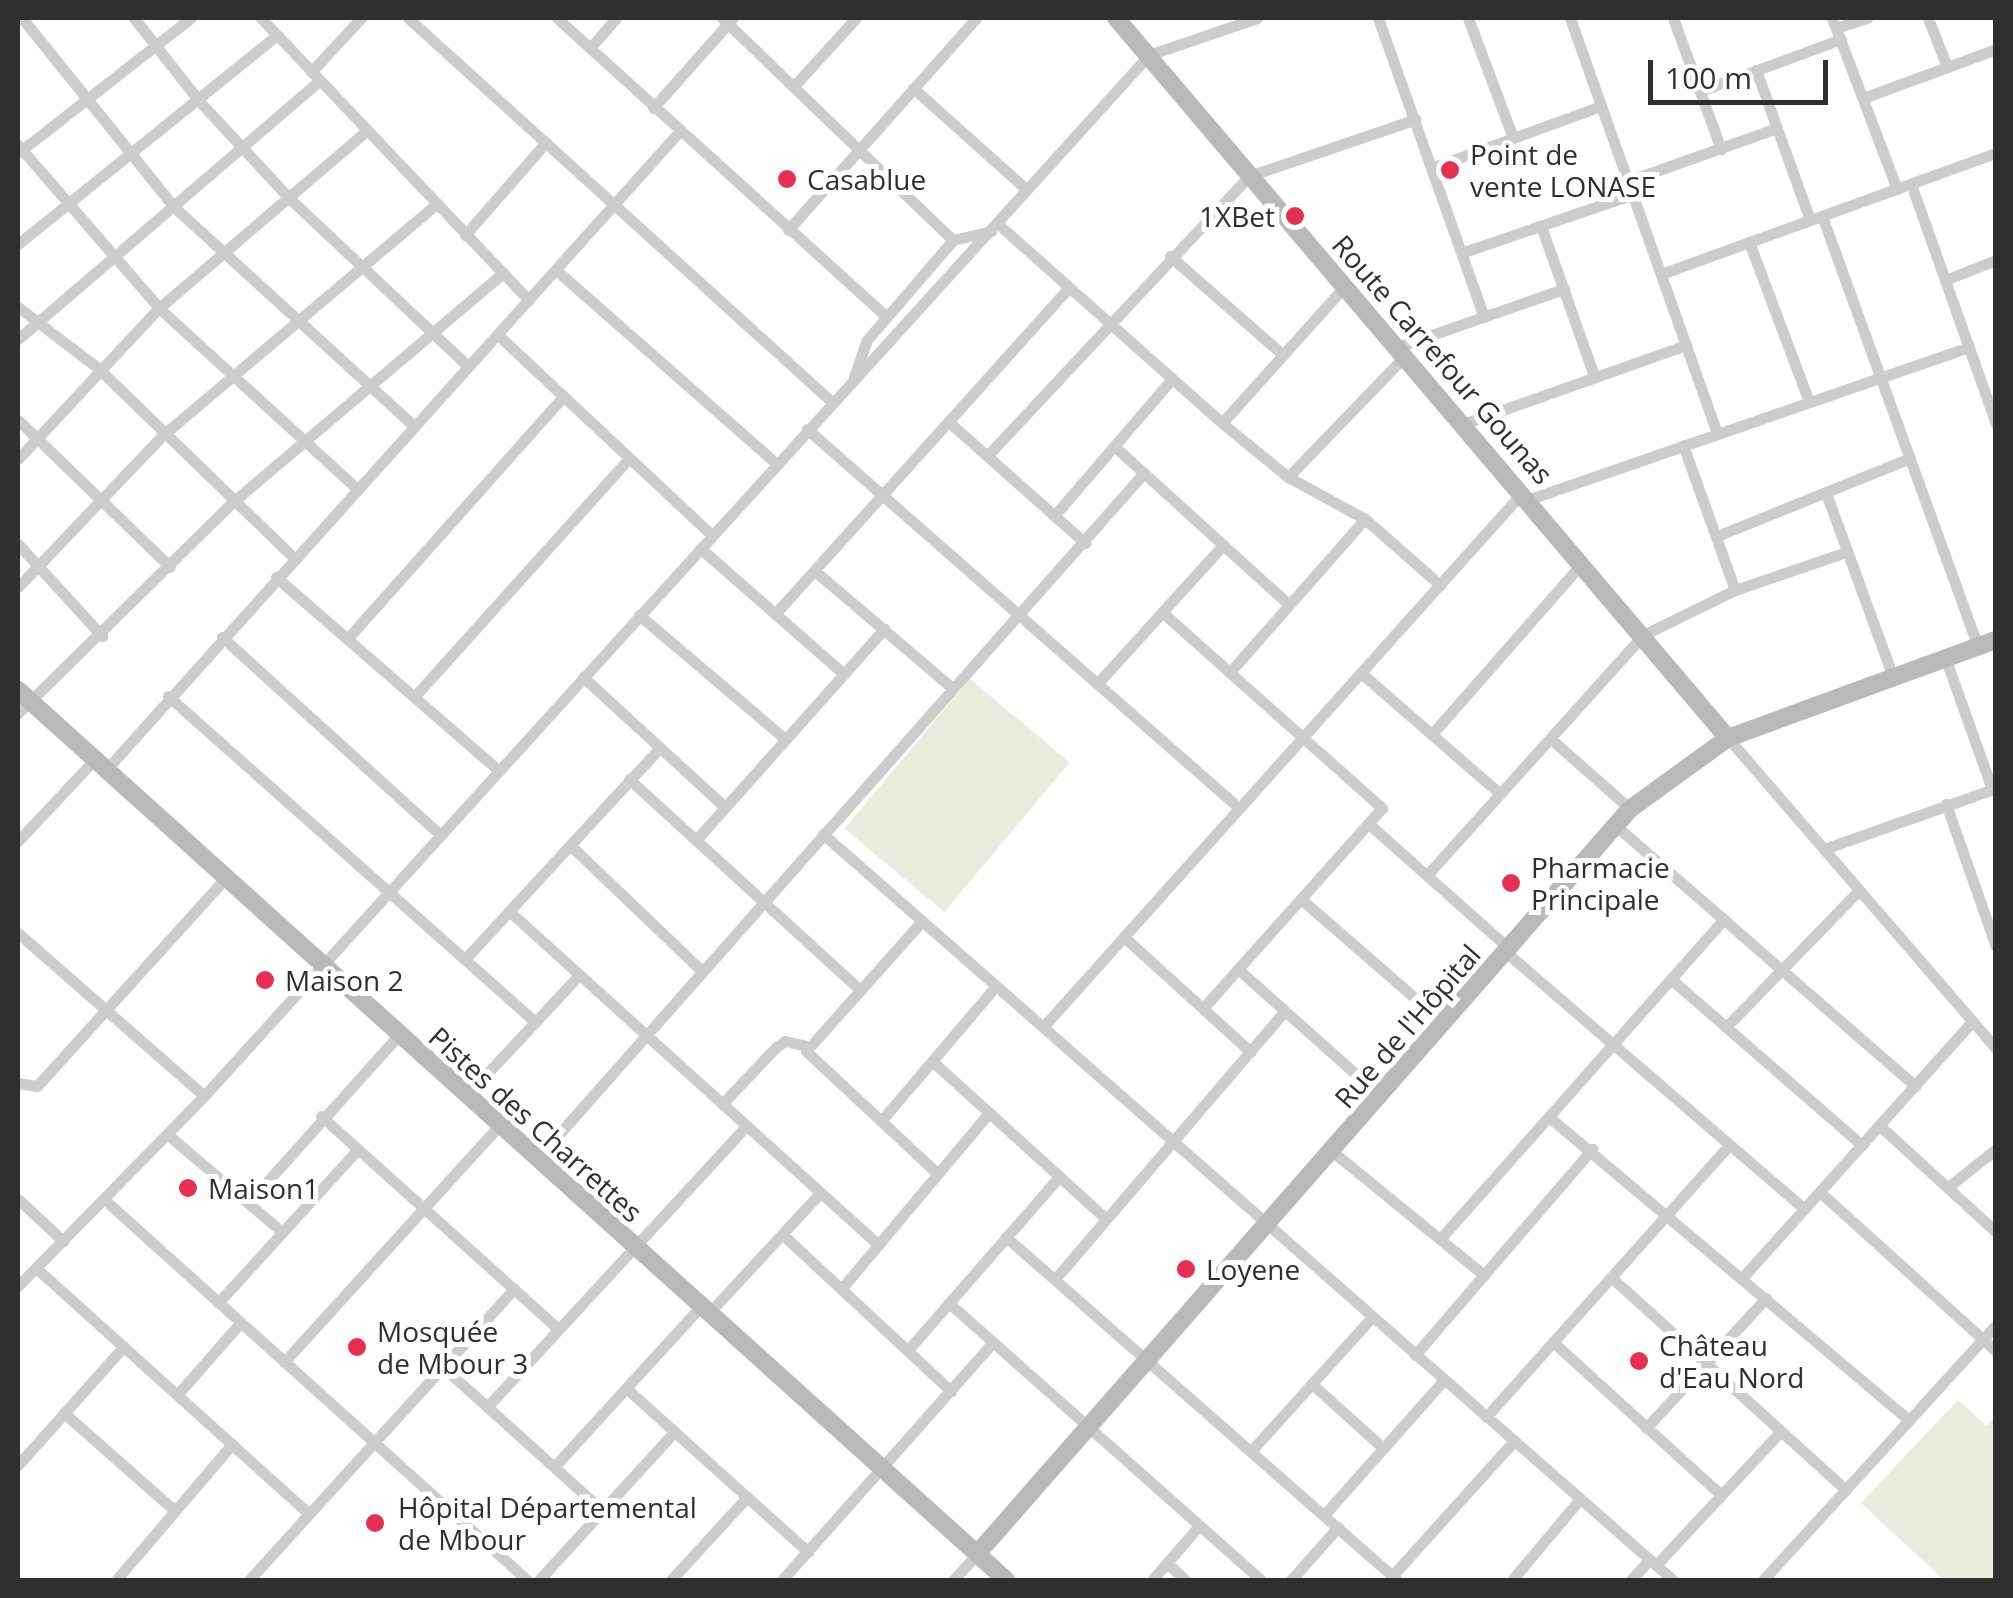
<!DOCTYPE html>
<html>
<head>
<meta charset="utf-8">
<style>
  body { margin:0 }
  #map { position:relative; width:2013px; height:1598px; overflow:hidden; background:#fff; font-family:"Open Sans",sans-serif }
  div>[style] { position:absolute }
  .green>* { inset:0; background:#e7ecdc; transform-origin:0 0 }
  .street>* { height:11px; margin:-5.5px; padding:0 5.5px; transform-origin:5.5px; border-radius:5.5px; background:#ccc }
  .secondary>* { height:18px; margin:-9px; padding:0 9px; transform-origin:9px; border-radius:9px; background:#b9b9b9 }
  .dots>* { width:28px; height:28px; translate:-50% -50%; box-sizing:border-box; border:5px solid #fff; border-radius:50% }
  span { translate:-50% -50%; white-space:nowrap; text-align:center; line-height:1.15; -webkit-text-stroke:10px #fff; paint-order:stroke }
  .poi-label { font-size:28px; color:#2f2f2f }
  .left { translate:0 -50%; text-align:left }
  .right { translate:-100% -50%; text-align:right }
  .street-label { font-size:28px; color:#2f2f2f }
  .frame { position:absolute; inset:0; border:20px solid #2f2f2f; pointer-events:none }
  .scale { position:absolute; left:1648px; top:60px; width:180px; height:45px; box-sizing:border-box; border:5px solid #2f2f2f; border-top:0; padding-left:12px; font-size:30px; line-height:35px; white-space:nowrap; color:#2f2f2f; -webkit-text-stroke:8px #fff; paint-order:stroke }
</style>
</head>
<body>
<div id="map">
  <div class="green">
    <div style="left:970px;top:679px;width:130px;height:195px;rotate:40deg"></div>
    <div style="clip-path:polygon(1958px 1400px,1986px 1426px,1995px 1416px,1995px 1580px,1944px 1580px,1861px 1503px)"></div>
  </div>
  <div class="street">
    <div style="left:22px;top:18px;width:241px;rotate:51.2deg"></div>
    <div style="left:173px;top:206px;width:325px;rotate:42.4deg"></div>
    <div style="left:134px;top:18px;width:105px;rotate:51.9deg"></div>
    <div style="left:199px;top:101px;width:132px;rotate:47.1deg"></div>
    <div style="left:289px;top:198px;width:245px;rotate:43.2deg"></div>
    <div style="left:261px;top:18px;width:389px;rotate:46.5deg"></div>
    <div style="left:408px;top:18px;width:572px;rotate:42.17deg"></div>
    <div style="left:557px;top:18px;width:445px;rotate:42.2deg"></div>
    <div style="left:722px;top:18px;width:320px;rotate:43.9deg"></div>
    <div style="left:1378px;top:18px;width:317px;rotate:70.5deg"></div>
    <div style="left:1468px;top:18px;width:128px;rotate:69.4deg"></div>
    <div style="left:1570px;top:18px;width:440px;rotate:70.5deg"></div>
    <div style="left:1673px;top:18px;width:140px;rotate:69.9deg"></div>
    <div style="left:1832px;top:18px;width:183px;rotate:69.2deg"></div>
    <div style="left:1928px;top:18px;width:53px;rotate:68.8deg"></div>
    <div style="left:1836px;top:28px;width:33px;rotate:-18deg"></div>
    <div style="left:590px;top:48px;width:40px;rotate:-49deg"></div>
    <div style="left:1756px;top:70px;width:159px;rotate:70.2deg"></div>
    <div style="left:311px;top:72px;width:74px;rotate:-47.2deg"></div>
    <div style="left:794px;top:86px;width:92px;rotate:-47.6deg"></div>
    <div style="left:913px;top:88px;width:150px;rotate:41.8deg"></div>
    <div style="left:1700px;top:91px;width:150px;rotate:-20.2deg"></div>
    <div style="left:1863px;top:98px;width:142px;rotate:-20.2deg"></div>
    <div style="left:653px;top:108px;width:120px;rotate:-48.4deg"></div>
    <div style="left:18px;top:145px;width:216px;rotate:49.1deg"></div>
    <div style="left:159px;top:308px;width:267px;rotate:42.4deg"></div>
    <div style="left:18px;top:153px;width:219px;rotate:-38deg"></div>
    <div style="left:1434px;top:167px;width:178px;rotate:-20.1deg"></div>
    <div style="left:1628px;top:181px;width:158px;rotate:-19.6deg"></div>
    <div style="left:1911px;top:184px;width:255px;rotate:70.5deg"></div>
    <div style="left:1822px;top:216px;width:458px;rotate:70.1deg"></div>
    <div style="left:998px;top:224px;width:300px;rotate:41.6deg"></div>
    <div style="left:1222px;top:423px;width:85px;rotate:39.3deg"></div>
    <div style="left:1288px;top:477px;width:88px;rotate:28.6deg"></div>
    <div style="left:1365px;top:519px;width:100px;rotate:41.3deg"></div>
    <div style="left:1541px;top:226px;width:159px;rotate:70.5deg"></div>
    <div style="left:788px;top:230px;width:283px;rotate:-48.4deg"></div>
    <div style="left:465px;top:235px;width:123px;rotate:-48.9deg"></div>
    <div style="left:1749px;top:242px;width:171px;rotate:69.4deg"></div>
    <div style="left:18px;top:244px;width:333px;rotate:-38.9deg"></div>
    <div style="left:1464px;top:252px;width:179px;rotate:-18.9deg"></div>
    <div style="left:1170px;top:256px;width:150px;rotate:41.2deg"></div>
    <div style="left:556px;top:270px;width:293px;rotate:41.3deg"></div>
    <div style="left:1661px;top:274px;width:356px;rotate:-19.9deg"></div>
    <div style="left:1945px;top:280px;width:55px;rotate:-21.4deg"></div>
    <div style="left:18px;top:307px;width:102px;rotate:37.4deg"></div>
    <div style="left:99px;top:369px;width:270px;rotate:44.1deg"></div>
    <div style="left:498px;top:335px;width:293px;rotate:43.1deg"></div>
    <div style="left:18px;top:339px;width:396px;rotate:-40.6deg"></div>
    <div style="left:1397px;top:347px;width:177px;rotate:-19.2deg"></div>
    <div style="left:854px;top:377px;width:39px;rotate:-71deg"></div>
    <div style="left:867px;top:340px;width:132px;rotate:-49.3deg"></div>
    <div style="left:953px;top:240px;width:39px;rotate:-13deg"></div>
    <div style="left:18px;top:420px;width:211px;rotate:44deg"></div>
    <div style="left:950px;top:423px;width:181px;rotate:41.6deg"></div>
    <div style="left:1222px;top:423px;width:184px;rotate:-48.1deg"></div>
    <div style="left:1463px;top:424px;width:237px;rotate:-19.5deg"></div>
    <div style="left:807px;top:429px;width:575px;rotate:41.26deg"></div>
    <div style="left:1683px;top:445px;width:154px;rotate:70.3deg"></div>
    <div style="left:1114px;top:446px;width:234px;rotate:42.2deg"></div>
    <div style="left:988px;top:455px;width:382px;rotate:-46.9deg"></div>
    <div style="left:1249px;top:176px;width:176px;rotate:-18.8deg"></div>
    <div style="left:18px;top:459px;width:207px;rotate:-47deg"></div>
    <div style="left:159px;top:308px;width:272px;rotate:-40.5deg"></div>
    <div style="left:1288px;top:477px;width:168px;rotate:-46deg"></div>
    <div style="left:1826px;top:493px;width:196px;rotate:70deg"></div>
    <div style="left:1527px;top:500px;width:467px;rotate:-19.1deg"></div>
    <div style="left:1054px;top:516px;width:181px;rotate:-49.3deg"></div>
    <div style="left:1717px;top:536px;width:208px;rotate:-22deg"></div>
    <div style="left:18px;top:544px;width:125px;rotate:47.6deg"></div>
    <div style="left:700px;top:548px;width:191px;rotate:41.2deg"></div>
    <div style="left:816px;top:572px;width:177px;rotate:40.4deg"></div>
    <div style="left:276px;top:577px;width:294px;rotate:41deg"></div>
    <div style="left:18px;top:587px;width:210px;rotate:-46.4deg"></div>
    <div style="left:163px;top:435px;width:356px;rotate:-40.2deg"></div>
    <div style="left:1162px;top:612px;width:295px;rotate:41.7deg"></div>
    <div style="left:1382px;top:808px;width:268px;rotate:131.8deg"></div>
    <div style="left:775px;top:614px;width:438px;rotate:-48deg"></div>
    <div style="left:639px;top:615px;width:192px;rotate:40.3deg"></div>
    <div style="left:222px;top:637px;width:294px;rotate:42.2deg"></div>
    <div style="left:348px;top:638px;width:323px;rotate:-48.3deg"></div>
    <div style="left:1946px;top:660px;width:137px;rotate:70.4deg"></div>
    <div style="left:1230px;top:672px;width:204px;rotate:-48.6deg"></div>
    <div style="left:1361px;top:673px;width:184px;rotate:41deg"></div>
    <div style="left:583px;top:677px;width:193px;rotate:42.5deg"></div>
    <div style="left:1097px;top:684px;width:188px;rotate:-47.8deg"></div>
    <div style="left:168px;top:696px;width:491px;rotate:41.6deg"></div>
    <div style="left:415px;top:696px;width:320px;rotate:-48deg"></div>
    <div style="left:18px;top:713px;width:303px;rotate:-44.5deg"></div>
    <div style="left:234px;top:501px;width:353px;rotate:-40.3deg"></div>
    <div style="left:1432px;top:734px;width:227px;rotate:-48.7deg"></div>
    <div style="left:1728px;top:738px;width:411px;rotate:49.2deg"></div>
    <div style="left:1551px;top:739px;width:106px;rotate:41.5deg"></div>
    <div style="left:105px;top:771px;width:859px;rotate:-48.07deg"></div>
    <div style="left:629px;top:779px;width:313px;rotate:42.4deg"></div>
    <div style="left:1946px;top:804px;width:151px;rotate:70.7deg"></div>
    <div style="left:1370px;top:825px;width:188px;rotate:41.6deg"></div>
    <div style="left:1615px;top:825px;width:398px;rotate:41deg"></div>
    <div style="left:823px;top:834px;width:1131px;rotate:41.27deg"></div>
    <div style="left:696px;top:840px;width:283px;rotate:-48.3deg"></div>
    <div style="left:18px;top:841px;width:110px;rotate:-46.8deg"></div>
    <div style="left:570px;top:845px;width:182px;rotate:43.7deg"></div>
    <div style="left:1824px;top:849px;width:182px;rotate:-19.5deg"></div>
    <div style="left:1427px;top:875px;width:323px;rotate:-48deg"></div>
    <div style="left:1643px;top:635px;width:102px;rotate:-26.1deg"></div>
    <div style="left:1735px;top:590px;width:117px;rotate:-18.9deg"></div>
    <div style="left:1301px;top:899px;width:191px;rotate:41deg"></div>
    <div style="left:509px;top:911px;width:498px;rotate:42.1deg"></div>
    <div style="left:922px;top:921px;width:174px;rotate:131.7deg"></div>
    <div style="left:806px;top:1051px;width:180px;rotate:43deg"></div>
    <div style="left:18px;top:933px;width:247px;rotate:41.2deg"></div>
    <div style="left:1124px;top:937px;width:171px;rotate:42.2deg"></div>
    <div style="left:1508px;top:954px;width:391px;rotate:40.7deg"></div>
    <div style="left:465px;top:959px;width:287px;rotate:-47.3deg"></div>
    <div style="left:1238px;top:969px;width:192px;rotate:41.8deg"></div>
    <div style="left:1672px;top:980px;width:252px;rotate:41deg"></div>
    <div style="left:1043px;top:1027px;width:717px;rotate:-48.11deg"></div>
    <div style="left:1726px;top:1027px;width:191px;rotate:-45.8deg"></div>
    <div style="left:932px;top:1061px;width:235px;rotate:42.2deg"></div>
    <div style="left:18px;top:1083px;width:19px;rotate:9deg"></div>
    <div style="left:37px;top:1086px;width:278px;rotate:-47.8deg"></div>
    <div style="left:465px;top:1097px;width:167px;rotate:-46.9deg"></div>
    <div style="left:722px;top:1104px;width:79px;rotate:-46.5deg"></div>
    <div style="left:776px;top:1047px;width:11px;rotate:-34deg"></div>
    <div style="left:785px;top:1041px;width:22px;rotate:13deg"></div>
    <div style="left:321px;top:1116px;width:319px;rotate:41.9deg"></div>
    <div style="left:1549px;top:1117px;width:471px;rotate:40.1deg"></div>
    <div style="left:881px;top:1121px;width:177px;rotate:-49.6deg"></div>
    <div style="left:1880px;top:1126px;width:157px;rotate:42.4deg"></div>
    <div style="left:167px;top:1134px;width:151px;rotate:40.4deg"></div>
    <div style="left:1333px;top:1152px;width:195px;rotate:39.2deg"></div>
    <div style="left:536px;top:1160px;width:916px;rotate:-48.5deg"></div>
    <div style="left:1948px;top:1187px;width:61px;rotate:-38.4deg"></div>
    <div style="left:1821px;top:1193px;width:236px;rotate:42.1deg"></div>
    <div style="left:18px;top:1199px;width:62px;rotate:43deg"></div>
    <div style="left:106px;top:1201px;width:566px;rotate:41.99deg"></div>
    <div style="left:248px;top:1203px;width:223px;rotate:-48.1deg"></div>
    <div style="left:782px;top:1234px;width:231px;rotate:42.9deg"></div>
    <div style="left:1006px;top:1237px;width:520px;rotate:41.26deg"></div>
    <div style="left:1440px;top:1239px;width:428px;rotate:-48.4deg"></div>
    <div style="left:36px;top:1268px;width:367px;rotate:42deg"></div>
    <div style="left:1611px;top:1277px;width:317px;rotate:42.2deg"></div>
    <div style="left:1742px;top:1278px;width:344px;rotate:-48.1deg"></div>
    <div style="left:1055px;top:1279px;width:353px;rotate:-49.4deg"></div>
    <div style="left:18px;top:1286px;width:266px;rotate:-45.6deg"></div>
    <div style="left:204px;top:1096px;width:1406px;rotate:-47.77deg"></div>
    <div style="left:1149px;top:55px;width:114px;rotate:-18.9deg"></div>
    <div style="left:842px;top:1288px;width:229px;rotate:-50deg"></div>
    <div style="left:218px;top:1303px;width:208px;rotate:-47.7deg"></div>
    <div style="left:949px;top:1303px;width:417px;rotate:41.6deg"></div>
    <div style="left:708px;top:1314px;width:165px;rotate:-47.2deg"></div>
    <div style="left:1553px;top:1342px;width:227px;rotate:42.3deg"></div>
    <div style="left:908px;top:1350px;width:230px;rotate:-48.9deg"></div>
    <div style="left:1415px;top:1355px;width:272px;rotate:-49.3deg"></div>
    <div style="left:284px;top:1362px;width:318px;rotate:-47.7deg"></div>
    <div style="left:443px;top:1367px;width:215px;rotate:42deg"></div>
    <div style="left:1312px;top:1384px;width:96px;rotate:42deg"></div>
    <div style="left:626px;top:1388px;width:245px;rotate:42deg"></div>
    <div style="left:177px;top:1395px;width:96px;rotate:-48.8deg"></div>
    <div style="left:487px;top:1407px;width:382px;rotate:-47.3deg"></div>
    <div style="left:64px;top:1413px;width:148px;rotate:41.4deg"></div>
    <div style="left:1486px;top:1417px;width:362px;rotate:-48.2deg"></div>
    <div style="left:1646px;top:1428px;width:177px;rotate:-47.3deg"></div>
    <div style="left:1252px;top:1450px;width:179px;rotate:-47.9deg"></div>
    <div style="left:18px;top:1465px;width:159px;rotate:-48.3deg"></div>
    <div style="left:554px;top:1467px;width:217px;rotate:-47.6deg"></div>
    <div style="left:1324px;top:1515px;width:181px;rotate:-48.4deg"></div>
    <div style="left:1167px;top:1563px;width:25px;rotate:43deg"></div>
    <div style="left:1656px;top:1565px;width:183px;rotate:-47deg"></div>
    <div style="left:1392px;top:1576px;width:182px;rotate:-47.9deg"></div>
    <div style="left:116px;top:1580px;width:179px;rotate:-49.5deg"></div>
    <div style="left:249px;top:1580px;width:394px;rotate:-47.7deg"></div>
    <div style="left:539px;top:1580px;width:200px;rotate:-47.6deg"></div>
    <div style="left:671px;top:1580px;width:113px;rotate:-47.5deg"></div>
    <div style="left:782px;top:1580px;width:318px;rotate:-48.4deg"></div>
    <div style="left:953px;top:1580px;width:35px;rotate:-47deg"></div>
    <div style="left:1152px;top:1580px;width:72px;rotate:-49deg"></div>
    <div style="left:1291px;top:1580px;width:71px;rotate:-48.4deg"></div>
    <div style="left:1512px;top:1580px;width:106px;rotate:-50deg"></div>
    <div style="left:1631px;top:1580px;width:28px;rotate:-48deg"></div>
    <div style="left:1763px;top:1580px;width:345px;rotate:-47.6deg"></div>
  </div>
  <div class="secondary">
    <div style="left:1116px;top:18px;width:945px;rotate:49.64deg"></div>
    <div style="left:18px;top:690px;width:1330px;rotate:42.01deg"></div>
    <div style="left:977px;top:1554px;width:991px;rotate:-48.77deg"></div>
    <div style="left:1630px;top:809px;width:121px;rotate:-35.9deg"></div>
    <div style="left:1728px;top:738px;width:285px;rotate:-20.1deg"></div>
  </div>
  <div class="dots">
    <div style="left:1450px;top:170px;background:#e72f52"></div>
    <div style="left:787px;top:179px;background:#e72f52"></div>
    <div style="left:1295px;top:216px;background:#e72f52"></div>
    <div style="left:1511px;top:883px;background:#e72f52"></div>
    <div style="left:265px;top:980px;background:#e72f52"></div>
    <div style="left:188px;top:1188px;background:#e72f52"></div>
    <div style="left:1186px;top:1269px;background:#e72f52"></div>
    <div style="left:357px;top:1347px;background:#e72f52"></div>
    <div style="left:1639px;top:1361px;background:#e72f52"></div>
    <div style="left:375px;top:1523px;background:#e72f52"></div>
  </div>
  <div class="poi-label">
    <span class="left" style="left:1470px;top:170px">Point de<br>vente LONASE</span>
    <span class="left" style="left:807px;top:179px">Casablue</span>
    <span class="right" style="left:1275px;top:216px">1XBet</span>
    <span class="left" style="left:1531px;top:883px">Pharmacie<br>Principale</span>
    <span class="left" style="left:285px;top:980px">Maison 2</span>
    <span class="left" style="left:208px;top:1188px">Maison1</span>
    <span class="left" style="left:1206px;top:1269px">Loyene</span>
    <span class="left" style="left:377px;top:1347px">Mosquée<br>de Mbour 3</span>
    <span class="left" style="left:1659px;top:1361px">Château<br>d'Eau Nord</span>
    <span class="left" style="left:398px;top:1523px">Hôpital Départemental<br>de Mbour</span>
  </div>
  <div class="street-label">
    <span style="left:1443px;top:359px;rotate:49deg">Route Carrefour Gounas</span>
    <span style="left:1407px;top:1026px;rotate:-49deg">Rue de l'Hôpital</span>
    <span style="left:536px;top:1124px;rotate:42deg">Pistes des Charrettes</span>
  </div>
  <div class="frame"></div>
  <div class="scale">100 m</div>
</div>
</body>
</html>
